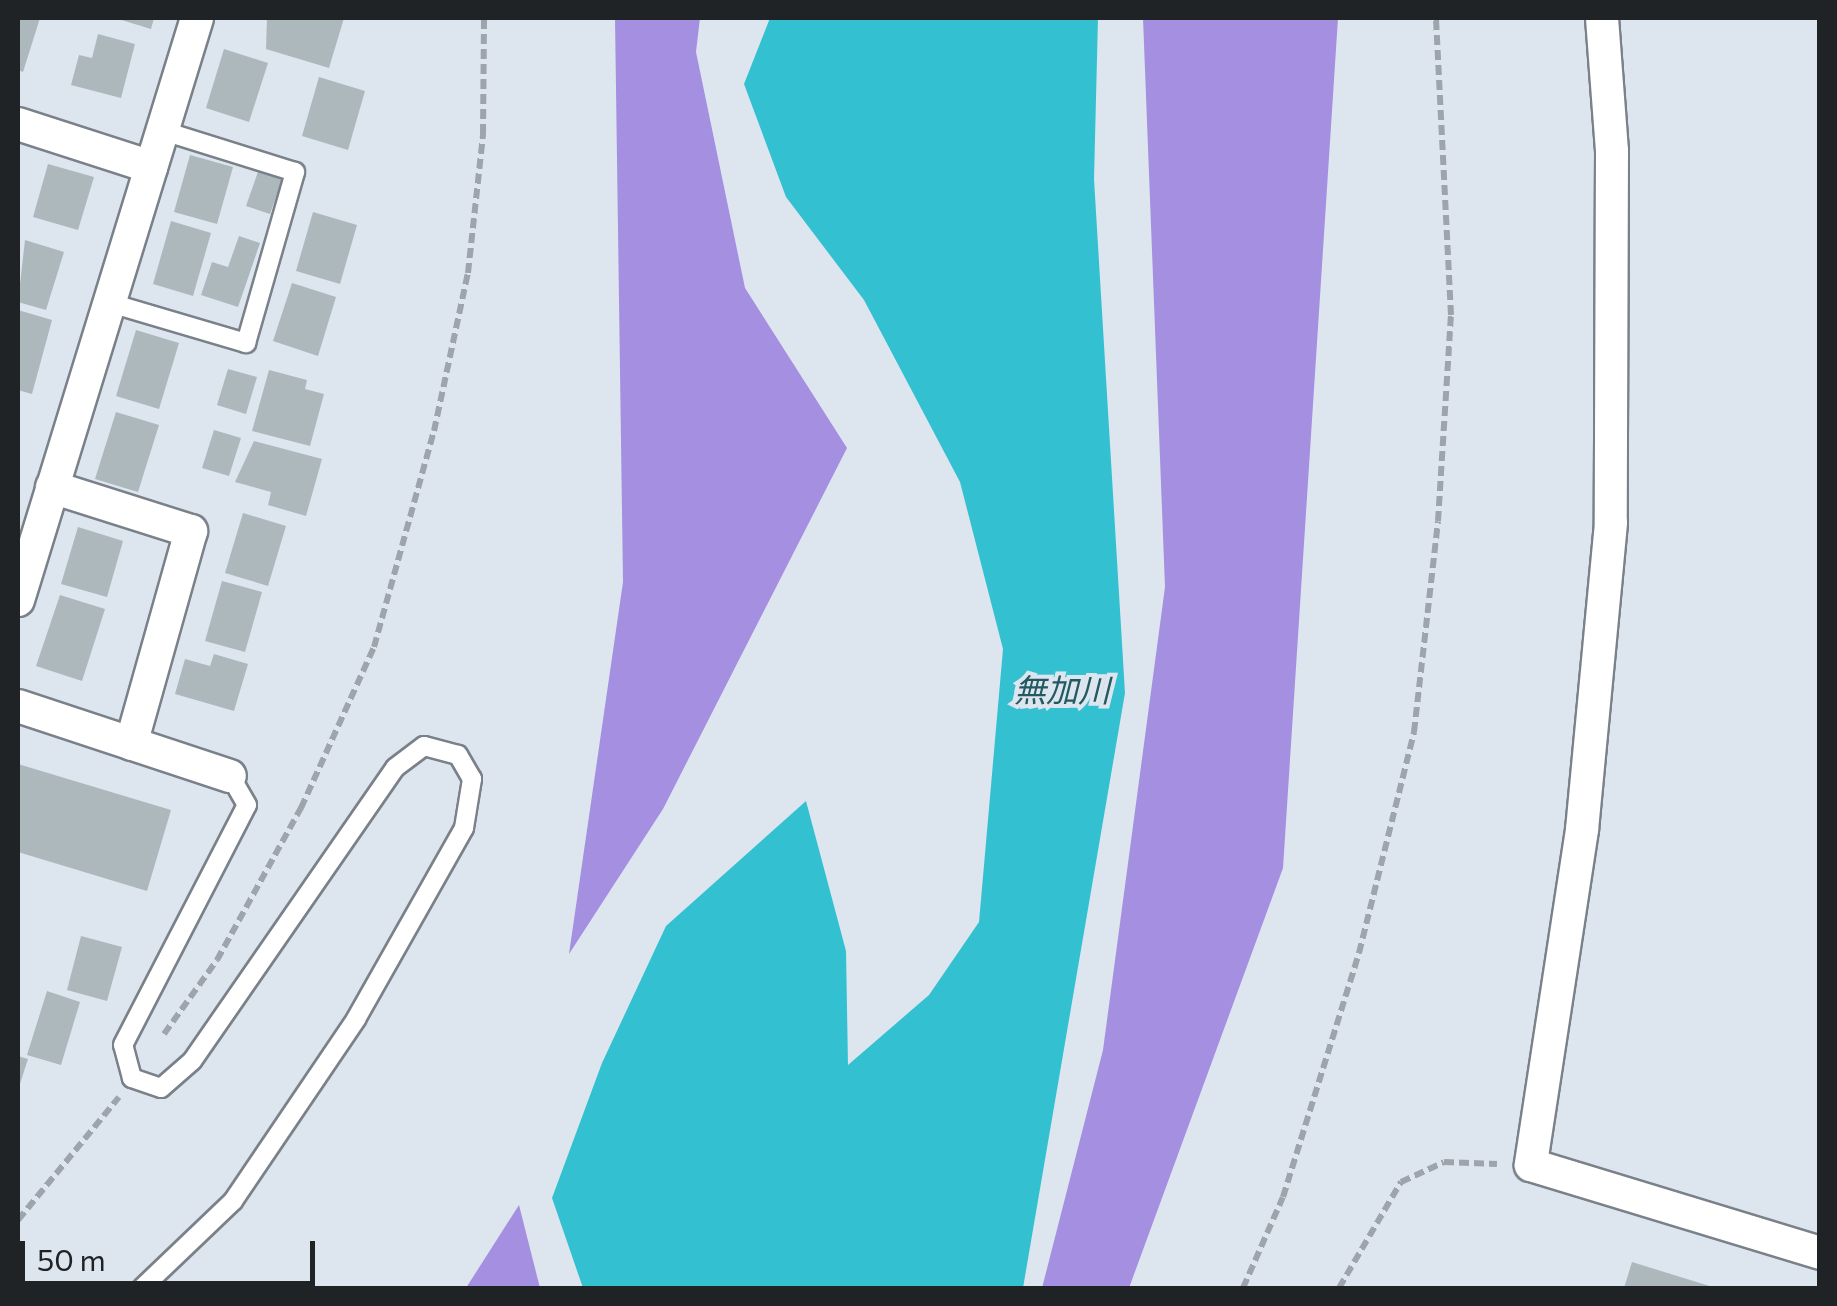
<!DOCTYPE html>
<html>
<head>
<meta charset="utf-8">
<style>
	body { margin:0 }
	#map { position:relative; width:1837px; height:1306px; overflow:hidden; background:#dde5ee; font-family:Commissioner,"Noto Sans JP",sans-serif }
	div>[style] { position:absolute }
	.forest>* { inset:0; background:#a48fe0 }
	.water>* { inset:0; background:#33c1d2 }
	.building>* { inset:0; background:#adb8bd }
	.path>* { height:6px; margin-top:-3px; transform-origin:0; background:repeating-linear-gradient(90deg,#9da4ab 0 10px,transparent 0 15px) }
	.roads { filter:drop-shadow(2px 0 #7a8189) drop-shadow(-2px 0 #7a8189) drop-shadow(0 2px #7a8189) drop-shadow(0 -2px #7a8189) }
	.lane>* { height:18px; margin:-9px; padding:0 9px; transform-origin:9px; border-radius:9px; background:#fff }
	.street>* { height:32px; margin:-16px; padding:0 16px; transform-origin:16px; border-radius:16px; background:#fff }
	span { translate:-50% -50%; white-space:nowrap; text-align:center; line-height:1.15; -webkit-text-stroke:8px #dde5ee; paint-order:stroke }
	.water-label { font-size:32px; color:#235a62; font-style:italic }
	.frame { position:absolute; inset:0; border:20px solid #202326; pointer-events:none }
	.scale { position:absolute; left:20px; top:1241px; width:295px; height:45px; box-sizing:border-box; border:5px solid #202326; border-top:0; padding-left:12px; font-size:30px; line-height:35px; white-space:nowrap; color:#202326; -webkit-text-stroke:8px #dde5ee; paint-order:stroke }
</style>
</head>
<body>
<div id="map">
	<div class="forest">
		<i style="clip-path:polygon(615px 18px,700px 18px,696px 52px,745px 288px,847px 448px,663px 809px,569px 954px,623px 582px)"></i>
		<i style="clip-path:polygon(1143px 18px,1338px 18px,1283px 868px,1129px 1288px,1042px 1288px,1103px 1050px,1165px 587px)"></i>
		<i style="clip-path:polygon(519px 1205px,540px 1288px,466px 1288px)"></i>
	</div>
	<div class="water">
		<i style="clip-path:polygon(770px 18px,1098px 18px,1094px 179px,1125px 693px,1023px 1288px,583px 1288px,552px 1198px,602px 1063px,666px 926px,806px 801px,846px 951px,848px 1065px,929px 995px,979px 922px,1003px 649px,960px 482px,864px 300px,786px 197px,744px 84px)"></i>
	</div>
	<div class="building">
		<i style="clip-path:polygon(18px 18px,40px 18px,23px 72px,18px 70px)"></i>
		<i style="clip-path:polygon(115px 18px,154px 18px,151px 29px)"></i>
		<i style="clip-path:polygon(267px 18px,344px 18px,329px 68px,266px 49px)"></i>
		<i style="clip-path:polygon(98px 34px,135px 44px,121px 98px,71px 85px,79px 55px,92px 58px)"></i>
		<i style="clip-path:polygon(224px 49px,268px 63px,249px 122px,206px 108px)"></i>
		<i style="clip-path:polygon(319px 77px,365px 91px,348px 150px,302px 136px)"></i>
		<i style="clip-path:polygon(190px 155px,233px 167px,217px 224px,174px 212px)"></i>
		<i style="clip-path:polygon(48px 164px,94px 177px,78px 230px,33px 217px)"></i>
		<i style="clip-path:polygon(259px 169px,283px 177px,270px 214px,246px 206px)"></i>
		<i style="clip-path:polygon(313px 212px,357px 225px,340px 284px,296px 271px)"></i>
		<i style="clip-path:polygon(171px 221px,211px 233px,193px 296px,153px 284px)"></i>
		<i style="clip-path:polygon(239px 236px,260px 243px,238px 307px,201px 295px,212px 262px,228px 267px)"></i>
		<i style="clip-path:polygon(25px 240px,64px 252px,46px 310px,18px 302px)"></i>
		<i style="clip-path:polygon(292px 283px,336px 297px,318px 356px,273px 341px)"></i>
		<i style="clip-path:polygon(18px 310px,52px 320px,32px 394px,18px 390px)"></i>
		<i style="clip-path:polygon(136px 330px,179px 343px,159px 409px,116px 396px)"></i>
		<i style="clip-path:polygon(228px 369px,257px 377px,246px 414px,217px 405px)"></i>
		<i style="clip-path:polygon(269px 370px,307px 380px,305px 389px,324px 394px,310px 446px,252px 431px)"></i>
		<i style="clip-path:polygon(116px 412px,159px 425px,138px 492px,95px 479px)"></i>
		<i style="clip-path:polygon(214px 430px,241px 438px,229px 476px,202px 468px)"></i>
		<i style="clip-path:polygon(254px 441px,322px 459px,306px 516px,268px 505px,271px 492px,235px 482px)"></i>
		<i style="clip-path:polygon(243px 513px,286px 526px,268px 586px,225px 573px)"></i>
		<i style="clip-path:polygon(78px 527px,123px 541px,107px 597px,61px 584px)"></i>
		<i style="clip-path:polygon(222px 581px,262px 592px,245px 652px,205px 641px)"></i>
		<i style="clip-path:polygon(60px 595px,105px 609px,82px 681px,36px 666px)"></i>
		<i style="clip-path:polygon(214px 654px,248px 664px,234px 711px,175px 694px,185px 659px,210px 666px)"></i>
		<i style="clip-path:polygon(18px 764px,171px 810px,147px 891px,18px 852px)"></i>
		<i style="clip-path:polygon(81px 936px,122px 947px,107px 1001px,67px 990px)"></i>
		<i style="clip-path:polygon(47px 991px,80px 1002px,61px 1065px,27px 1055px)"></i>
		<i style="clip-path:polygon(18px 1056px,28px 1059px,18px 1090px)"></i>
		<i style="clip-path:polygon(1632px 1262px,1716px 1288px,1624px 1288px)"></i>
	</div>
	<div class="path">
		<i style="left:164px;top:1034px;width:91px;rotate:-54.4deg"></i>
		<i style="left:217px;top:960px;width:174px;rotate:-61.1deg"></i>
		<i style="left:301px;top:808px;width:177px;rotate:-65.6deg"></i>
		<i style="left:374px;top:647px;width:224px;rotate:-74.5deg"></i>
		<i style="left:434px;top:431px;width:162px;rotate:-77.9deg"></i>
		<i style="left:468px;top:273px;width:140px;rotate:-83.8deg"></i>
		<i style="left:483px;top:134px;width:116px;rotate:-89.5deg"></i>
		<i style="left:18px;top:1220px;width:159px;rotate:-50.6deg"></i>
		<i style="left:1243px;top:1288px;width:99px;rotate:-66.3deg"></i>
		<i style="left:1283px;top:1197px;width:256px;rotate:-72.7deg"></i>
		<i style="left:1359px;top:953px;width:228px;rotate:-76deg"></i>
		<i style="left:1414px;top:732px;width:212px;rotate:-83.5deg"></i>
		<i style="left:1438px;top:521px;width:206px;rotate:-86.4deg"></i>
		<i style="left:1451px;top:315px;width:297px;rotate:-92.9deg"></i>
		<i style="left:1339px;top:1288px;width:123px;rotate:-59.7deg"></i>
		<i style="left:1401px;top:1182px;width:47px;rotate:-24.9deg"></i>
		<i style="left:1444px;top:1162px;width:53px;rotate:2.2deg"></i>
	</div>
	<div class="roads">
		<div class="lane">
			<i style="left:110px;top:303px;width:142px;rotate:16.4deg"></i>
			<i style="left:246px;top:343px;width:178px;rotate:-74deg"></i>
			<i style="left:295px;top:172px;width:138px;rotate:-162.7deg"></i>
			<i style="left:142px;top:1288px;width:126px;rotate:-43.7deg"></i>
			<i style="left:233px;top:1201px;width:220px;rotate:-55.9deg"></i>
			<i style="left:356px;top:1019px;width:219px;rotate:-60.5deg"></i>
			<i style="left:464px;top:828px;width:50px;rotate:-80.7deg"></i>
			<i style="left:472px;top:779px;width:28px;rotate:-120deg"></i>
			<i style="left:458px;top:755px;width:35px;rotate:-165deg"></i>
			<i style="left:424px;top:746px;width:36px;rotate:143deg"></i>
			<i style="left:395px;top:768px;width:356px;rotate:124.7deg"></i>
			<i style="left:192px;top:1061px;width:41px;rotate:138.9deg"></i>
			<i style="left:161px;top:1088px;width:31px;rotate:-161deg"></i>
			<i style="left:132px;top:1078px;width:34px;rotate:-105deg"></i>
			<i style="left:123px;top:1045px;width:270px;rotate:-62.7deg"></i>
			<i style="left:247px;top:805px;width:34px;rotate:-120deg"></i>
		</div>
		<div class="street">
			<i style="left:1602px;top:18px;width:133px;rotate:85.7deg"></i>
			<i style="left:1612px;top:151px;width:372px;rotate:90.2deg"></i>
			<i style="left:1611px;top:523px;width:308px;rotate:95.4deg"></i>
			<i style="left:1582px;top:830px;width:339px;rotate:98.7deg"></i>
			<i style="left:1531px;top:1165px;width:302px;rotate:16.9deg"></i>
			<i style="left:18px;top:124px;width:140px;rotate:17.9deg"></i>
			<i style="left:52px;top:487px;width:146px;rotate:17.6deg"></i>
			<i style="left:191px;top:531px;width:221px;rotate:105.7deg"></i>
			<i style="left:18px;top:600px;width:609px;rotate:-72.9deg"></i>
			<i style="left:18px;top:706px;width:223px;rotate:18.3deg"></i>
		</div>
	</div>
	<div class="water-label">
		<span style="left:1062px;top:689px">無加川</span>
	</div>
	<div class="frame"></div>
	<div class="scale">50 m</div>
</div>
</body>
</html>
